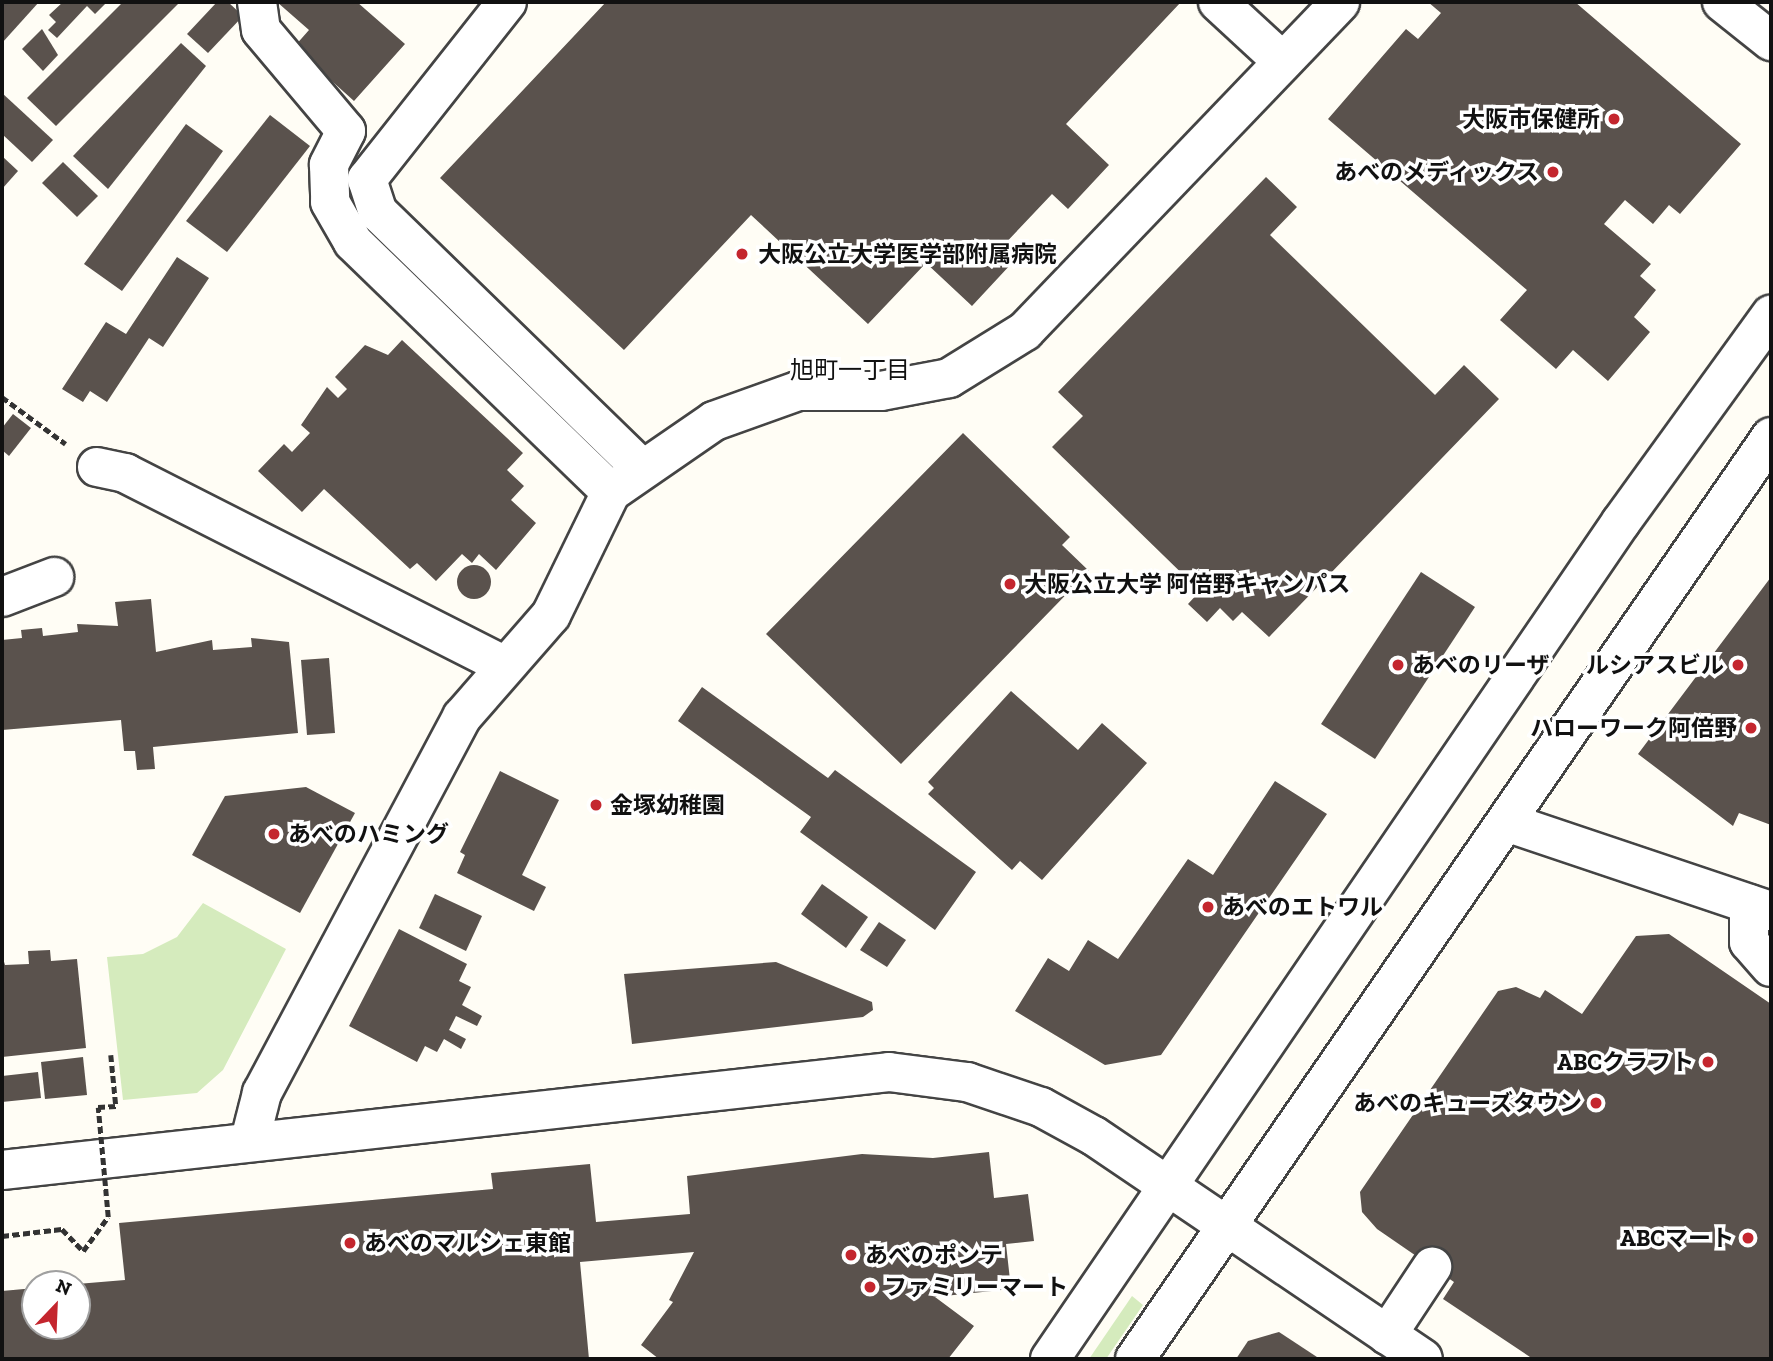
<!DOCTYPE html>
<html>
<head>
<meta charset="utf-8">
<style>
	body { margin:0 }
	#map { position:relative; width:1773px; height:1361px; overflow:hidden; background:#fffdf5; font-family:"Zilla Slab","Noto Sans JP",serif }
	div>[style] { position:absolute }
	.green>* { inset:0; background:#d5ebbd }
	.building>* { inset:0; background:#5a524d }
	.round { border-radius:50% }
	.path>* { height:4.5px; margin-top:-2.25px; transform-origin:0; background:repeating-linear-gradient(90deg,#333 0 7px,transparent 0 10.5px) }
	.roads { filter:drop-shadow(2px 0 #444) drop-shadow(-2px 0 #444) drop-shadow(0 2px #444) drop-shadow(0 -2px #444) }
	.minor>* { height:38px; margin:-19px; padding:0 19px; transform-origin:19px; border-radius:19px; background:#fff }
	.path-bridge>* { height:4.5px; margin-top:-2.25px; transform-origin:0; background:repeating-linear-gradient(90deg,#333 0 7px,transparent 0 10.5px) }
	.dots>* { width:19px; height:19px; translate:-50% -50%; box-sizing:border-box; border:4px solid #fff; border-radius:50% }
	span { translate:-50% -50%; white-space:nowrap; text-align:center; line-height:1.15; -webkit-text-stroke:7px #fff; paint-order:stroke }
	.poi-label { font-size:23px; color:#111; font-weight:700 }
	.right { translate:-100% -50%; text-align:right }
	.left { translate:0 -50%; text-align:left }
	.neighbourhood-label { font-size:24px; color:#111 }
	.frame { position:absolute; inset:0; border:4px solid #111; pointer-events:none }
	.north { position:absolute; left:21px; top:1270px; width:70px; height:70px; box-sizing:border-box; background:#fff; border:2px solid #a0a0a0; border-radius:50%; rotate:23deg; font-size:19px; font-weight:700; line-height:28px; text-align:center; color:#111 }
	.north::after { content:''; display:block; margin:auto; width:24px; height:32px; background:#c4262e; clip-path:polygon(50% 0,100% 100%,50% 72%,0 100%) }
</style>
</head>
<body>
<div id="map">
	<div class="green">
		<i style="clip-path:polygon(203px 903px,286px 949px,223px 1070px,197px 1093px,123px 1100px,107px 957px,143px 954px,177px 937px)"></i>
		<i style="clip-path:polygon(1132px 1296px,1143px 1305px,1106px 1359px,1089px 1359px)"></i>
	</div>
	<div class="building">
		<i style="clip-path:polygon(2px 2px,39px 2px,2px 43px)"></i>
		<i style="clip-path:polygon(63px 2px,107px 2px,95px 14px,87px 6px,57px 38px,48px 30px,56px 22px,49px 15px)"></i>
		<i style="clip-path:polygon(123px 2px,180px 2px,56px 126px,27px 98px)"></i>
		<i style="clip-path:polygon(217px 2px,228px 2px,243px 16px,208px 53px,187px 34px)"></i>
		<i style="clip-path:polygon(277px 2px,357px 2px,405px 44px,354px 101px,294px 47px,309px 30px)"></i>
		<i style="clip-path:polygon(606px 2px,1181px 2px,1066px 124px,1109px 165px,1068px 209px,1052px 194px,999px 250px,1012px 263px,972px 306px,926px 263px,868px 324px,751px 215px,624px 350px,440px 178px)"></i>
		<i style="clip-path:polygon(1428px 2px,1575px 2px,1741px 144px,1680px 214px,1669px 205px,1653px 224px,1625px 200px,1604px 224px,1651px 264px,1640px 276px,1656px 290px,1634px 317px,1650px 332px,1608px 381px,1573px 350px,1556px 369px,1500px 320px,1527px 290px,1328px 119px,1406px 29px,1418px 39px,1441px 13px)"></i>
		<i style="clip-path:polygon(42px 29px,58px 55px,43px 71px,22px 49px)"></i>
		<i style="clip-path:polygon(181px 43px,206px 66px,108px 189px,73px 156px)"></i>
		<i style="clip-path:polygon(2px 93px,53px 140px,32px 162px,2px 134px)"></i>
		<i style="clip-path:polygon(270px 115px,310px 146px,227px 252px,186px 221px)"></i>
		<i style="clip-path:polygon(186px 124px,223px 151px,122px 291px,84px 264px)"></i>
		<i style="clip-path:polygon(2px 156px,18px 171px,2px 189px)"></i>
		<i style="clip-path:polygon(63px 162px,98px 196px,77px 217px,42px 183px)"></i>
		<i style="clip-path:polygon(1266px 177px,1297px 207px,1270px 235px,1435px 395px,1464px 365px,1499px 399px,1269px 637px,1242px 612px,1233px 621px,1220px 608px,1207px 622px,1188px 604px,1200px 591px,1052px 447px,1083px 416px,1058px 392px)"></i>
		<i style="clip-path:polygon(177px 257px,209px 278px,163px 347px,149px 338px,107px 402px,90px 391px,83px 402px,62px 389px,106px 322px,126px 334px)"></i>
		<i style="clip-path:polygon(402px 340px,523px 453px,507px 470px,524px 486px,511px 500px,536px 523px,496px 570px,479px 554px,472px 563px,462px 554px,436px 581px,417px 563px,410px 569px,324px 489px,302px 512px,258px 471px,284px 444px,292px 452px,310px 433px,301px 425px,327px 387px,338px 398px,347px 389px,335px 377px,365px 345px,388px 355px)"></i>
		<i style="clip-path:polygon(13px 414px,31px 428px,9px 456px,2px 450px,2px 428px)"></i>
		<i style="clip-path:polygon(963px 433px,1070px 537px,1062px 545px,1089px 571px,901px 764px,766px 634px)"></i>
		<i class="round" style="left:457px;top:565px;width:34px;height:34px"></i>
		<i style="clip-path:polygon(1421px 572px,1475px 607px,1375px 759px,1321px 724px)"></i>
		<i style="clip-path:polygon(1771px 577px,1771px 825px,1739px 813px,1733px 826px,1638px 754px)"></i>
		<i style="clip-path:polygon(151px 599px,156px 652px,212px 640px,213px 650px,252px 647px,251px 638px,289px 642px,298px 733px,153px 747px,155px 769px,137px 770px,135px 751px,124px 751px,121px 720px,2px 730px,2px 640px,22px 638px,21px 630px,42px 628px,43px 636px,78px 632px,77px 624px,118px 626px,115px 602px)"></i>
		<i style="clip-path:polygon(329px 658px,335px 733px,307px 735px,301px 660px)"></i>
		<i style="clip-path:polygon(702px 687px,828px 778px,835px 770px,976px 872px,935px 930px,800px 832px,811px 817px,678px 721px)"></i>
		<i style="clip-path:polygon(1011px 691px,1078px 750px,1102px 723px,1147px 763px,1042px 880px,1020px 861px,1012px 870px,928px 794px,934px 788px,928px 782px)"></i>
		<i style="clip-path:polygon(500px 771px,559px 800px,522px 875px,546px 887px,534px 911px,457px 873px,465px 855px,460px 852px)"></i>
		<i style="clip-path:polygon(1275px 781px,1327px 814px,1161px 1055px,1105px 1065px,1015px 1011px,1048px 958px,1069px 971px,1088px 940px,1118px 959px,1188px 859px,1213px 875px)"></i>
		<i style="clip-path:polygon(306px 787px,355px 813px,300px 913px,192px 855px,225px 796px)"></i>
		<i style="clip-path:polygon(822px 884px,868px 917px,846px 948px,801px 914px)"></i>
		<i style="clip-path:polygon(435px 894px,482px 916px,466px 951px,419px 928px)"></i>
		<i style="clip-path:polygon(879px 922px,906px 940px,887px 967px,860px 950px)"></i>
		<i style="clip-path:polygon(399px 929px,467px 964px,459px 981px,471px 987px,462px 1005px,482px 1016px,477px 1026px,456px 1016px,449px 1030px,466px 1039px,461px 1049px,444px 1039px,437px 1052px,425px 1046px,417px 1062px,349px 1026px)"></i>
		<i style="clip-path:polygon(1669px 934px,1771px 1004px,1771px 1359px,1533px 1359px,1443px 1299px,1454px 1282px,1377px 1229px,1362px 1212px,1360px 1192px,1498px 991px,1516px 987px,1540px 998px,1545px 990px,1582px 1014px,1636px 936px)"></i>
		<i style="clip-path:polygon(50px 950px,51px 961px,77px 959px,86px 1048px,2px 1057px,2px 955px,5px 965px,29px 964px,28px 951px)"></i>
		<i style="clip-path:polygon(776px 962px,872px 1002px,873px 1010px,863px 1017px,632px 1044px,624px 974px)"></i>
		<i style="clip-path:polygon(83px 1057px,87px 1095px,45px 1099px,41px 1062px)"></i>
		<i style="clip-path:polygon(38px 1072px,41px 1098px,2px 1102px,2px 1076px)"></i>
		<i style="clip-path:polygon(989px 1152px,994px 1198px,1028px 1194px,1034px 1241px,1006px 1244px,1011px 1289px,935px 1297px,974px 1326px,948px 1359px,659px 1359px,641px 1345px,673px 1302px,669px 1300px,694px 1252px,580px 1262px,589px 1359px,2px 1359px,2px 1291px,35px 1288px,35px 1326px,77px 1326px,77px 1284px,125px 1280px,119px 1223px,493px 1189px,491px 1173px,590px 1164px,596px 1222px,690px 1214px,687px 1176px,862px 1154px,933px 1158px)"></i>
		<i style="clip-path:polygon(1279px 1332px,1320px 1359px,1236px 1359px,1248px 1341px)"></i>
	</div>
	<div class="path">
		<i style="left:2px;top:397px;width:79px;rotate:36.3deg"></i>
		<i style="left:111px;top:1055px;width:51px;rotate:84.4deg"></i>
	</div>
	<div class="roads">
		<div class="minor">
			<i style="left:257px;top:2px;width:28px;rotate:82deg"></i>
			<i style="left:261px;top:30px;width:132px;rotate:49.9deg"></i>
			<i style="left:346px;top:131px;width:38px;rotate:117deg"></i>
			<i style="left:329px;top:165px;width:37px;rotate:88deg"></i>
			<i style="left:330px;top:202px;width:46px;rotate:60.1deg"></i>
			<i style="left:353px;top:242px;width:359px;rotate:44.1deg"></i>
			<i style="left:507px;top:2px;width:226px;rotate:128.3deg"></i>
			<i style="left:367px;top:179px;width:35px;rotate:72deg"></i>
			<i style="left:378px;top:212px;width:364px;rotate:44.2deg"></i>
			<i style="left:1218px;top:2px;width:88px;rotate:42.7deg"></i>
			<i style="left:1722px;top:2px;width:63px;rotate:38.5deg"></i>
			<i style="left:97px;top:467px;width:29px;rotate:12deg"></i>
			<i style="left:125px;top:473px;width:423px;rotate:26.9deg"></i>
			<i style="left:2px;top:597px;width:56px;rotate:-21deg"></i>
			<i style="left:1506px;top:822px;width:280px;rotate:18.6deg"></i>
			<i style="left:1749px;top:904px;width:38px;rotate:90deg"></i>
			<i style="left:1749px;top:942px;width:33px;rotate:49deg"></i>
			<i style="left:250px;top:1140px;width:49px;rotate:-75.7deg"></i>
			<i style="left:262px;top:1093px;width:426px;rotate:-62deg"></i>
			<i style="left:462px;top:717px;width:135px;rotate:-48.9deg"></i>
			<i style="left:551px;top:615px;width:137px;rotate:-64deg"></i>
			<i style="left:611px;top:492px;width:125px;rotate:-34.6deg"></i>
			<i style="left:714px;top:421px;width:89px;rotate:-19.7deg"></i>
			<i style="left:798px;top:391px;width:83px"></i>
			<i style="left:881px;top:391px;width:69px;rotate:-10.8deg"></i>
			<i style="left:949px;top:378px;width:89px;rotate:-31.7deg"></i>
			<i style="left:1025px;top:331px;width:455px;rotate:-46.2deg"></i>
			<i style="left:2px;top:1170px;width:892px;rotate:-6.3deg"></i>
			<i style="left:889px;top:1072px;width:79px;rotate:7.3deg"></i>
			<i style="left:967px;top:1082px;width:78px;rotate:18.7deg"></i>
			<i style="left:1041px;top:1107px;width:60px;rotate:28.7deg"></i>
			<i style="left:1094px;top:1136px;width:397px;rotate:34.1deg"></i>
			<i style="left:1387px;top:1335px;width:82px;rotate:-56.5deg"></i>
			<i style="left:1050px;top:1359px;width:1013px;rotate:-55.7deg"></i>
			<i style="left:1621px;top:522px;width:256px;rotate:-54.1deg"></i>
			<i style="left:1135px;top:1359px;width:1120px;rotate:-55.4deg"></i>
		</div>
	</div>
	<div class="path-bridge">
		<i style="left:2px;top:1236px;width:60px;rotate:-6.7deg"></i>
		<i style="left:62px;top:1229px;width:30px;rotate:46deg"></i>
		<i style="left:83px;top:1251px;width:42px;rotate:-53.7deg"></i>
		<i style="left:108px;top:1217px;width:110px;rotate:-95.2deg"></i>
		<i style="left:98px;top:1107px;width:18px;rotate:-3deg"></i>
	</div>
	<div class="dots">
		<i style="left:1614px;top:119px;background:#c4262e"></i>
		<i style="left:1553px;top:172px;background:#c4262e"></i>
		<i style="left:742px;top:254px;background:#c4262e"></i>
		<i style="left:1010px;top:584px;background:#c4262e"></i>
		<i style="left:1398px;top:665px;background:#c4262e"></i>
		<i style="left:1738px;top:665px;background:#c4262e"></i>
		<i style="left:1751px;top:728px;background:#c4262e"></i>
		<i style="left:596px;top:805px;background:#c4262e"></i>
		<i style="left:274px;top:834px;background:#c4262e"></i>
		<i style="left:1208px;top:907px;background:#c4262e"></i>
		<i style="left:1708px;top:1062px;background:#c4262e"></i>
		<i style="left:1596px;top:1103px;background:#c4262e"></i>
		<i style="left:1748px;top:1238px;background:#c4262e"></i>
		<i style="left:350px;top:1243px;background:#c4262e"></i>
		<i style="left:851px;top:1255px;background:#c4262e"></i>
		<i style="left:870px;top:1287px;background:#c4262e"></i>
	</div>
	<div class="poi-label">
		<span class="right" style="left:1600px;top:119px">大阪市保健所</span>
		<span class="right" style="left:1539px;top:172px">あべのメディックス</span>
		<span class="left" style="left:758px;top:254px">大阪公立大学医学部附属病院</span>
		<span class="left" style="left:1024px;top:584px">大阪公立大学 阿倍野キャンパス</span>
		<span class="left" style="left:1412px;top:665px">あべのリーザ</span>
		<span class="right" style="left:1724px;top:665px">ルシアスビル</span>
		<span class="right" style="left:1737px;top:728px">ハローワーク阿倍野</span>
		<span class="left" style="left:610px;top:805px">金塚幼稚園</span>
		<span class="left" style="left:288px;top:834px">あべのハミング</span>
		<span class="left" style="left:1222px;top:907px">あべのエトワル</span>
		<span class="right" style="left:1694px;top:1062px">ABCクラフト</span>
		<span class="right" style="left:1582px;top:1103px">あべのキューズタウン</span>
		<span class="right" style="left:1734px;top:1238px">ABCマート</span>
		<span class="left" style="left:364px;top:1243px">あべのマルシェ東館</span>
		<span class="left" style="left:865px;top:1255px">あべのポンテ</span>
		<span class="left" style="left:884px;top:1287px">ファミリーマート</span>
	</div>
	<div class="neighbourhood-label">
		<span style="left:850px;top:370px">旭町一丁目</span>
	</div>
	<div class="frame"></div>
	<div class="north">N</div>
</div>
</body>
</html>
